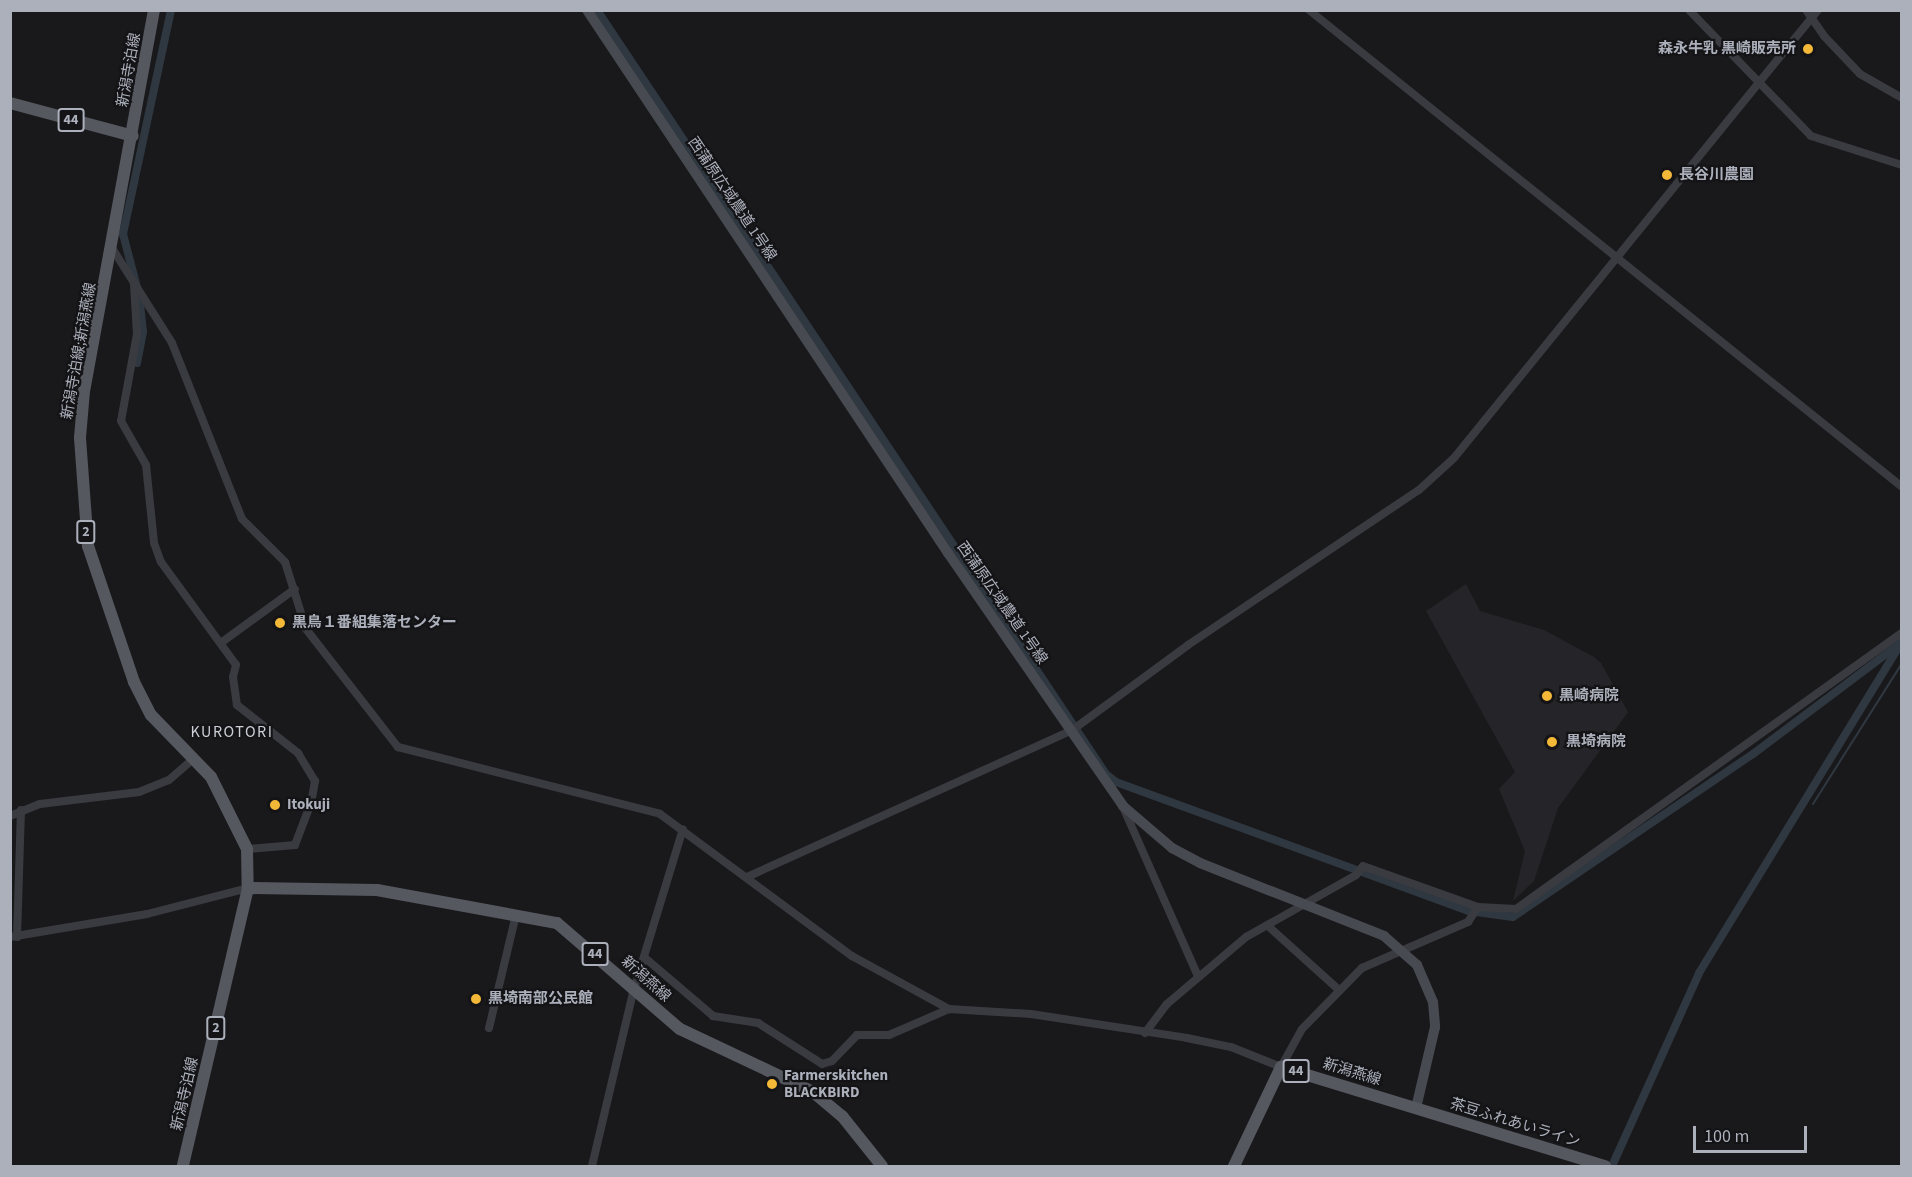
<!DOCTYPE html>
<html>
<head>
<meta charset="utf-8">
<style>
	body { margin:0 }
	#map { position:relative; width:1912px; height:1177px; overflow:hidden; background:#19191c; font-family:"Source Sans 3","Noto Sans JP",sans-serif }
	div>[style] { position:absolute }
	.built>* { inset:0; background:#252529 }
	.stream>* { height:2px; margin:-1px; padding:0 1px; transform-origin:1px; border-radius:1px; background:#2f3840 }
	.canal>* { height:8px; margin:-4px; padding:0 4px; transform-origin:4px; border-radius:4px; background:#2f3840 }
	.street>* { height:8px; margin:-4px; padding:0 4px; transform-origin:4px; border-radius:4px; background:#3a3b41 }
	.secondary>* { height:10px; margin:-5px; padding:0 5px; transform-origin:5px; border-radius:5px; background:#484a51 }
	.primary>* { height:12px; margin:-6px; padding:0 6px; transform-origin:6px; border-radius:6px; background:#565860 }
	.dots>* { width:16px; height:16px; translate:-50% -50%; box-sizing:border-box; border:3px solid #141417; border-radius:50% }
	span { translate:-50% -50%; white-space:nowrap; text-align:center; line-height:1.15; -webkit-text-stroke:4.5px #141417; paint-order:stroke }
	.shield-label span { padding:2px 4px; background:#141417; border:2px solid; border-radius:4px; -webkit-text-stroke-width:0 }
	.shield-label { font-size:14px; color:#acb0bb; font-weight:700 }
	.poi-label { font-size:15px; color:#acb0bb; font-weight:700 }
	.right { translate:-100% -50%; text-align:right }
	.left { translate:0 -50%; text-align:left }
	.street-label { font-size:15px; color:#acb0bb }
	.neighbourhood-label { font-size:16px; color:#cdcfd7; letter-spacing:1.5px }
	.frame { position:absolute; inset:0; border:12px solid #acb0bb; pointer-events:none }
	.scale { position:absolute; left:1693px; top:1126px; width:114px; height:27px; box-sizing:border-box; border:3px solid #acb0bb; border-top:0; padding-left:8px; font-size:18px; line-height:21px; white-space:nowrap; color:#acb0bb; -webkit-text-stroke:4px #141417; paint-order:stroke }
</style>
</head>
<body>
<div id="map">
	<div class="built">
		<i style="clip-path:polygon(1466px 584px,1480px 611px,1544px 630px,1594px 657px,1601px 663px,1628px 712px,1558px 808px,1534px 881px,1513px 901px,1525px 851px,1499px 789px,1515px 772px,1426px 611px)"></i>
	</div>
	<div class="stream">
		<i style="left:1813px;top:804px;width:167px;rotate:-57.7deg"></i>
		<i style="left:10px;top:827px;width:55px;rotate:90deg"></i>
	</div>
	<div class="canal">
		<i style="left:597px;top:10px;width:918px;rotate:56.33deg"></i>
		<i style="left:1106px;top:774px;width:13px;rotate:39deg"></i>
		<i style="left:1116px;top:782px;width:376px;rotate:20.1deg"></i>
		<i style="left:1469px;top:911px;width:44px;rotate:7.8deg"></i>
		<i style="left:1513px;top:917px;width:290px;rotate:-34.2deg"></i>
		<i style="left:1753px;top:754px;width:186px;rotate:-36.9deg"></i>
		<i style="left:137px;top:363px;width:32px;rotate:-79deg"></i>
		<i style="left:143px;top:332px;width:37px;rotate:-96deg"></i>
		<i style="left:139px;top:295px;width:63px;rotate:-104.7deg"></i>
		<i style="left:123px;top:234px;width:229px;rotate:-77.9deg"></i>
		<i style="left:1612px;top:1166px;width:212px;rotate:-65.7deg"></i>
		<i style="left:1699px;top:973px;width:383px;rotate:-58.5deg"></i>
	</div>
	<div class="street">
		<i style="left:1309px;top:10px;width:761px;rotate:38.81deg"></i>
		<i style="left:1689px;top:10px;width:175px;rotate:45.9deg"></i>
		<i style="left:1811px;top:136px;width:96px;rotate:17.7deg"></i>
		<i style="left:1806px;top:10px;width:32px;rotate:55deg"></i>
		<i style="left:1824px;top:36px;width:52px;rotate:46.5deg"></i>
		<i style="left:1860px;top:74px;width:48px;rotate:29.7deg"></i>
		<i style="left:112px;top:248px;width:112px;rotate:57.7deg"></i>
		<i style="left:172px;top:343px;width:189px;rotate:68.3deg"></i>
		<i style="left:242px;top:519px;width:61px;rotate:45deg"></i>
		<i style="left:285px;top:562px;width:70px;rotate:72.6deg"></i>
		<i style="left:306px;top:629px;width:150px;rotate:52.1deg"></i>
		<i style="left:398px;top:747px;width:270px;rotate:14.3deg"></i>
		<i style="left:660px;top:814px;width:239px;rotate:36.5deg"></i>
		<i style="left:852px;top:956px;width:111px;rotate:28.7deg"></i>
		<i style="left:949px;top:1009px;width:82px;rotate:3.5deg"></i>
		<i style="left:1031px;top:1014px;width:158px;rotate:8.7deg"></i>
		<i style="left:1187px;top:1038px;width:45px;rotate:11.6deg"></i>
		<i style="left:1231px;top:1047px;width:54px;rotate:21.8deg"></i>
		<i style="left:1281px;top:1067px;width:43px;rotate:-61.1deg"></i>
		<i style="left:1302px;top:1029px;width:86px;rotate:-45.5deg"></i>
		<i style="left:1362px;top:968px;width:116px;rotate:-23.5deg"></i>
		<i style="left:1468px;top:922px;width:18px;rotate:-56deg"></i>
		<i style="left:134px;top:284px;width:50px;rotate:86.6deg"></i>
		<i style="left:137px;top:334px;width:88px;rotate:100.4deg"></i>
		<i style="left:121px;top:421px;width:51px;rotate:60.4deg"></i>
		<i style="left:146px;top:465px;width:78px;rotate:84.1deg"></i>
		<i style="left:154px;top:543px;width:20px;rotate:70deg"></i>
		<i style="left:161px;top:562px;width:127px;rotate:53.9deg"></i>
		<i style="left:236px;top:665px;width:12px;rotate:104deg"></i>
		<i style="left:233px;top:677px;width:28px;rotate:82deg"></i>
		<i style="left:237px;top:705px;width:78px;rotate:38.2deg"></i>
		<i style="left:298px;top:753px;width:33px;rotate:59deg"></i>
		<i style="left:315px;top:781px;width:22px;rotate:100deg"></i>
		<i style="left:311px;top:803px;width:45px;rotate:110.9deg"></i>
		<i style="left:295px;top:845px;width:48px;rotate:175.2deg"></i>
		<i style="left:222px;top:642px;width:90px;rotate:-36deg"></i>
		<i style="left:1123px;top:807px;width:185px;rotate:66.1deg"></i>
		<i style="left:10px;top:816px;width:32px;rotate:-22deg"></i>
		<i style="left:40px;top:804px;width:100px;rotate:-6.9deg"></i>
		<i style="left:139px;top:792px;width:32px;rotate:-22deg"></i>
		<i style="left:169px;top:780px;width:32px;rotate:-41deg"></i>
		<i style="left:747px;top:877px;width:355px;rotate:-24.3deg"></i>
		<i style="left:1071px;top:731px;width:145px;rotate:-36.3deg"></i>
		<i style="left:1188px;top:645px;width:278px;rotate:-33.9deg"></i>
		<i style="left:1419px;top:490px;width:47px;rotate:-42.4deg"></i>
		<i style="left:1454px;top:458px;width:577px;rotate:-50.91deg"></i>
		<i style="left:1268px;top:926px;width:96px;rotate:42deg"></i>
		<i style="left:10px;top:937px;width:139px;rotate:-9.5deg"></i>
		<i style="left:147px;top:914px;width:104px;rotate:-14.4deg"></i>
		<i style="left:17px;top:937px;width:127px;rotate:-88.2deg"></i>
		<i style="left:644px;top:957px;width:91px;rotate:40.5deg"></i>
		<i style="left:713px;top:1016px;width:46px;rotate:8.8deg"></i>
		<i style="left:758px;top:1023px;width:76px;rotate:32.6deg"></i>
		<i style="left:822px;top:1064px;width:10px;rotate:-17deg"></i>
		<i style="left:832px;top:1061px;width:36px;rotate:-46deg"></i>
		<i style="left:857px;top:1035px;width:32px"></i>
		<i style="left:889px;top:1035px;width:65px;rotate:-23.4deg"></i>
		<i style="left:489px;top:1028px;width:116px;rotate:-76.6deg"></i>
		<i style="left:1145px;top:1033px;width:36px;rotate:-53deg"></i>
		<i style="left:1167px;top:1004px;width:104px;rotate:-40.3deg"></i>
		<i style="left:1246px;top:937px;width:126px;rotate:-29.4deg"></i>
		<i style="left:1356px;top:875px;width:11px;rotate:-52deg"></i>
		<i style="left:1363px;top:866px;width:122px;rotate:19.6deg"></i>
		<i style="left:1478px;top:907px;width:38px;rotate:3deg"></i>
		<i style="left:1516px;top:909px;width:475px;rotate:-35.6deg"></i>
		<i style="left:592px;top:1166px;width:182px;rotate:-76.7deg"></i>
		<i style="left:634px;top:989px;width:167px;rotate:-73deg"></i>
	</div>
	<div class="secondary">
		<i style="left:587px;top:10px;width:652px;rotate:56.38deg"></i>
		<i style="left:948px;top:553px;width:308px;rotate:55.3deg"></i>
		<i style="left:1123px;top:806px;width:65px;rotate:40.6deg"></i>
		<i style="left:1172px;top:848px;width:32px;rotate:28deg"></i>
		<i style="left:1200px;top:863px;width:198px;rotate:21.6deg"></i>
		<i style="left:1384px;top:936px;width:44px;rotate:41.3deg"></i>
		<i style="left:1417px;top:965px;width:40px;rotate:66.6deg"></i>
		<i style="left:1433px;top:1002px;width:25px;rotate:85deg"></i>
		<i style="left:1435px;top:1027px;width:83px;rotate:103.2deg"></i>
	</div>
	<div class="primary">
		<i style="left:154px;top:10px;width:387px;rotate:100.4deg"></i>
		<i style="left:84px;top:391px;width:47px;rotate:94.9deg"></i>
		<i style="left:80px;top:438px;width:108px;rotate:85.8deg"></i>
		<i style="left:88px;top:546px;width:144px;rotate:71.3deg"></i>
		<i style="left:134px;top:682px;width:37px;rotate:63deg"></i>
		<i style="left:151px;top:715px;width:86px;rotate:45.9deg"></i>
		<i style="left:211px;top:777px;width:80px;rotate:63.4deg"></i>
		<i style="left:247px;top:849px;width:39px;rotate:89deg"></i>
		<i style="left:248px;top:888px;width:285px;rotate:103.2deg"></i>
		<i style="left:10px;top:103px;width:127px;rotate:15deg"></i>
		<i style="left:248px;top:888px;width:129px;rotate:0.9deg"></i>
		<i style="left:377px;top:890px;width:183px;rotate:10.4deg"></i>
		<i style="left:557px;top:923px;width:162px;rotate:40.8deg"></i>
		<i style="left:680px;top:1029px;width:147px;rotate:25.3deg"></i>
		<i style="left:813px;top:1092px;width:38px;rotate:40deg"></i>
		<i style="left:842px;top:1116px;width:64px;rotate:51.3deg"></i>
		<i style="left:1234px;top:1166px;width:110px;rotate:-64.6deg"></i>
		<i style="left:1281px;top:1067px;width:339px;rotate:17deg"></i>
	</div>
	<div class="dots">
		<i style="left:1808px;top:49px;background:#f4b839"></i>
		<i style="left:1667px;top:175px;background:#f4b839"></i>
		<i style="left:280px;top:623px;background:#f4b839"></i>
		<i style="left:1547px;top:696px;background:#f4b839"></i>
		<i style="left:1552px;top:742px;background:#f4b839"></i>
		<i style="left:275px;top:805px;background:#f4b839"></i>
		<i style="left:476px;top:999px;background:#f4b839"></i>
		<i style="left:772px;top:1084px;background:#f4b839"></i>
	</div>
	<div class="shield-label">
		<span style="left:71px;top:120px">44</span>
		<span style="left:86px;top:532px">2</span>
		<span style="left:595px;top:954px">44</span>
		<span style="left:216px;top:1028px">2</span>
		<span style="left:1296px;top:1071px">44</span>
	</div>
	<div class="poi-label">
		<span class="right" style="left:1796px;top:49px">森永牛乳 黒崎販売所</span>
		<span class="left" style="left:1679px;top:175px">長谷川農園</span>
		<span class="left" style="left:292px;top:623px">黒鳥１番組集落センター</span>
		<span class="left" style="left:1559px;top:696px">黒崎病院</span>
		<span class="left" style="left:1566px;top:742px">黒埼病院</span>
		<span class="left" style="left:287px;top:805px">Itokuji</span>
		<span class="left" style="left:488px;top:999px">黒埼南部公民館</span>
		<span class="left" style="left:784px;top:1084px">Farmerskitchen<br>BLACKBIRD</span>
	</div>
	<div class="street-label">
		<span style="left:129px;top:70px;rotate:-80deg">新潟寺泊線</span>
		<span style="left:732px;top:199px;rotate:56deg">西蒲原広域農道 1号線</span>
		<span style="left:79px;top:351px;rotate:-80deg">新潟寺泊線;新潟燕線</span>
		<span style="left:1002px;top:603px;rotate:55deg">西蒲原広域農道 1号線</span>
		<span style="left:646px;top:979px;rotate:42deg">新潟燕線</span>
		<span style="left:1352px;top:1072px;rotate:17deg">新潟燕線</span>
		<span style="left:185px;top:1094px;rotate:-77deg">新潟寺泊線</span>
		<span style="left:1515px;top:1123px;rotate:17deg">茶豆ふれあいライン</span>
	</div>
	<div class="neighbourhood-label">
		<span style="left:232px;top:732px">KUROTORI</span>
	</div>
	<div class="frame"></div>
	<div class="scale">100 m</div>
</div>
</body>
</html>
